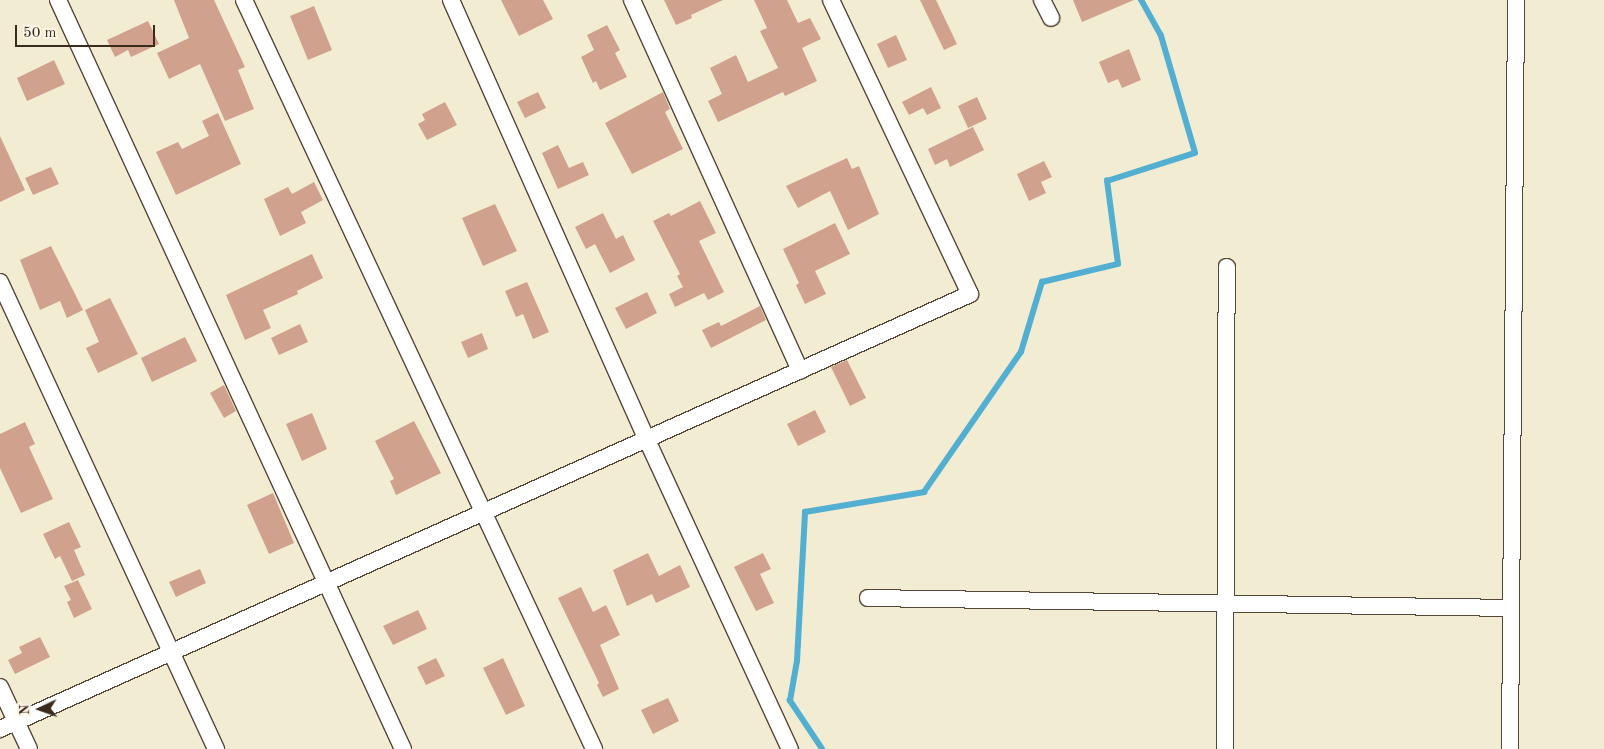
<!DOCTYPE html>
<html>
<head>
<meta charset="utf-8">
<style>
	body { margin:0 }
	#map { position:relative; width:1604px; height:749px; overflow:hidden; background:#f2ecd3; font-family:"Old Standard TT",serif }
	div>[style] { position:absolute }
	.stream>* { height:5.5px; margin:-2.75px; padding:0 2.75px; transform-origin:2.75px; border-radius:2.75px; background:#53afd1 }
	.building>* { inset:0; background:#d0a28d }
	.roads { filter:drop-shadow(1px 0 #564739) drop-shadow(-1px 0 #564739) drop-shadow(0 1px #564739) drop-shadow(0 -1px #564739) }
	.street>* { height:16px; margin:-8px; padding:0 8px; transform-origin:8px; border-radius:8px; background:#fff }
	span { translate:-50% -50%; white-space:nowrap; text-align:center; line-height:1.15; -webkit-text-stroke:4px #fcf5e5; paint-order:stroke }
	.north { position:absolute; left:15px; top:684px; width:50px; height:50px; -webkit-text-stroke:4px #fcf5e5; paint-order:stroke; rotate:267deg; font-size:14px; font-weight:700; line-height:20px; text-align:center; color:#3b2a1e }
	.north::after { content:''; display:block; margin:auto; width:18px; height:22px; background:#3b2a1e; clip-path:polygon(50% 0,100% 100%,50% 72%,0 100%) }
	.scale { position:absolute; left:15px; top:25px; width:140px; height:22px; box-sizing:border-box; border:2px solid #3b2a1e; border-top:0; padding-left:6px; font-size:15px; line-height:18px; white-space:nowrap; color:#3b2a1e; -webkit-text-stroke:4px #fcf5e5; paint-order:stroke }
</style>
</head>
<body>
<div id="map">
	<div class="stream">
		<i style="left:822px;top:749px;width:58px;rotate:-123.7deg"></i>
		<i style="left:790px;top:701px;width:41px;rotate:-80.1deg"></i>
		<i style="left:797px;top:661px;width:149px;rotate:-86.9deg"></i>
		<i style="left:805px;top:512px;width:121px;rotate:-9.5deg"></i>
		<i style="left:924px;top:492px;width:170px;rotate:-55.3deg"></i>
		<i style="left:1021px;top:352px;width:73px;rotate:-73.3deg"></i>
		<i style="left:1042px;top:282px;width:78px;rotate:-13.3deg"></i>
		<i style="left:1118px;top:264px;width:84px;rotate:-97.5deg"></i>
		<i style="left:1107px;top:181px;width:92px;rotate:-17.7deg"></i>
		<i style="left:1195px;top:153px;width:122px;rotate:-106.2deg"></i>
		<i style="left:1161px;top:36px;width:41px;rotate:-119.1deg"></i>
	</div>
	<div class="building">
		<i style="clip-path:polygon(174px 0,214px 0,245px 67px,238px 70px,254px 109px,225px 121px,200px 64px,169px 79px,157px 53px,189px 38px)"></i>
		<i style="clip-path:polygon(501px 0,543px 0,553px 19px,519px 36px)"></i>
		<i style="clip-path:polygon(664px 0,723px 0,691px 15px,692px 18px,676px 25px)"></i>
		<i style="clip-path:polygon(754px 0,787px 0,798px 23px,810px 18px,821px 39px,802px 48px,817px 81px,785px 96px,783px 92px,718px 122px,708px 101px,722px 94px,710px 68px,736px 55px,748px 82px,778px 68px,760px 31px,767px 28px)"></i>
		<i style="clip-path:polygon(920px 0,936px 0,957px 44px,944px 50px)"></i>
		<i style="clip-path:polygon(1073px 0,1134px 0,1082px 22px)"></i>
		<i style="clip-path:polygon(314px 6px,332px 50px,308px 60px,290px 16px)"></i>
		<i style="clip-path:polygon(148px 21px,159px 44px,131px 57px,128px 50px,115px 57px,107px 40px)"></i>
		<i style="clip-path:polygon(607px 25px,620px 50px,615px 53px,627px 77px,600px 90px,596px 81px,593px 83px,581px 57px,594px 50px,587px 35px)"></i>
		<i style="clip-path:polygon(896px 35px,907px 60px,888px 68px,877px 44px)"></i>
		<i style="clip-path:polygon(1129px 49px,1141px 80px,1122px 88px,1118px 79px,1108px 83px,1099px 62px)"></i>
		<i style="clip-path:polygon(54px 60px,65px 84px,27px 101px,17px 78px)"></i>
		<i style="clip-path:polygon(931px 87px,941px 108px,927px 115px,923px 108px,909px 115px,902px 102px)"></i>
		<i style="clip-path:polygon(538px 92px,546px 108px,525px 118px,517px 102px)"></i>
		<i style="clip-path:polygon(663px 92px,670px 109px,665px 112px,683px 149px,632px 174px,605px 123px)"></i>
		<i style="clip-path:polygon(977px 97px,987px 119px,968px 128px,958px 106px)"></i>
		<i style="clip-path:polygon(445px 102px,457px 125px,427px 140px,418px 124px,425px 120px,422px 114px)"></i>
		<i style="clip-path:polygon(218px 113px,241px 164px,176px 195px,156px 152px,178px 142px,182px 149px,209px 136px,202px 121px)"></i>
		<i style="clip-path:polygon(973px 127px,984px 150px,950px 167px,947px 159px,935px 165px,928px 149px)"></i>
		<i style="clip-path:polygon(0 136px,25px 190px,0 202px)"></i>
		<i style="clip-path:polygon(558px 145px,569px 168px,583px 162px,589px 175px,558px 189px,542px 153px)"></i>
		<i style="clip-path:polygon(847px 158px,852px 169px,859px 166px,879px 214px,848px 230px,830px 191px,798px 208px,786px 186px)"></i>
		<i style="clip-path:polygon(1044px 161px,1052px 177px,1041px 182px,1046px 193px,1029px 201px,1017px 174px)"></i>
		<i style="clip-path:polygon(51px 167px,59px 184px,33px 195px,25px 178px)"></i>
		<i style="clip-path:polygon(314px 182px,323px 200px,301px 212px,306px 223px,280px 236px,264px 199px,288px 187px,292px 194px)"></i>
		<i style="clip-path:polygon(700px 201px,716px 233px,699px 241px,724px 292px,708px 300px,704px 293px,675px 307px,669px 294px,683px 287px,677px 276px,680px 274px,653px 221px,669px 213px,671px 216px)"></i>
		<i style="clip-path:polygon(495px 204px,517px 251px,483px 266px,462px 218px)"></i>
		<i style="clip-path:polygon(603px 213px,616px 239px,623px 235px,635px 260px,610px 273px,595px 244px,586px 249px,575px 227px)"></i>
		<i style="clip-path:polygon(835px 223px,850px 254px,815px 271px,826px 294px,805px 304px,796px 285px,799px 283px,783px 249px)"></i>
		<i style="clip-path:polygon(51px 246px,83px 310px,67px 318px,60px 301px,40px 310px,20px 260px)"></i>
		<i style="clip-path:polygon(312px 254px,323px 278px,297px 291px,298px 294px,263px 310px,271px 328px,245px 340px,226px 295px)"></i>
		<i style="clip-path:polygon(527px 282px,549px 332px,533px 339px,523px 314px,516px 317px,505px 291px)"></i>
		<i style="clip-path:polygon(647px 292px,657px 313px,626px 329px,615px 308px)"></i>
		<i style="clip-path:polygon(110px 298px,138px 354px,98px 373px,86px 348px,99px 342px,85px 310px)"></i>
		<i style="clip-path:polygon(760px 306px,766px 320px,711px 348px,702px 330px,719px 322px,721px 326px)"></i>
		<i style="clip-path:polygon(300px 324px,308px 342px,279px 355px,271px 338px)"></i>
		<i style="clip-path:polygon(482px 333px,488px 349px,468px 358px,461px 342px)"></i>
		<i style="clip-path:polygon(185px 337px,197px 361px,152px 382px,141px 358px)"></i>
		<i style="clip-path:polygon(847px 360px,866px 398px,850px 406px,831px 367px)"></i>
		<i style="clip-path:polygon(224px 385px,236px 411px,224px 418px,210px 393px)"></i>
		<i style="clip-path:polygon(815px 410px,826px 432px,798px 446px,787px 424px)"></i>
		<i style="clip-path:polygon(312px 413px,327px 449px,302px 461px,286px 424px)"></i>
		<i style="clip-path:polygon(414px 421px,441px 473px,396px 495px,390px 481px,394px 479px,375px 441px)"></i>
		<i style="clip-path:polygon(25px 422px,35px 444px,29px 447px,53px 499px,21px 513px,0 468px,0 434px)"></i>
		<i style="clip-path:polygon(273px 493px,294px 543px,269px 554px,247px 505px)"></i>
		<i style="clip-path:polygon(69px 522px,81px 547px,74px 550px,85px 575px,72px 581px,60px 556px,55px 559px,43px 534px)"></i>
		<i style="clip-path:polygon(648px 553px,659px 576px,680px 565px,690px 587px,656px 603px,652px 594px,627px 606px,613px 570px)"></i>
		<i style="clip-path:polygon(763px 553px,771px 569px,760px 574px,774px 603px,756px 611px,734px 567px)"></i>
		<i style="clip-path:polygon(200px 569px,206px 583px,176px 597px,169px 582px)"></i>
		<i style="clip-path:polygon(78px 580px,92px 609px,74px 618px,67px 602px,71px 600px,64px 586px)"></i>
		<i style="clip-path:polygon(581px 587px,593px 612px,606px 605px,620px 635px,600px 645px,619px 689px,603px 697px,597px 685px,599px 683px,558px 598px)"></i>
		<i style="clip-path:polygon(418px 610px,427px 629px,393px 645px,383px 626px)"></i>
		<i style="clip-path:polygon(40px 637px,50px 657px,15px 674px,8px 660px,22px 653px,19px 647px)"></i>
		<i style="clip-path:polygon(436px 658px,445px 676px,426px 685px,417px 667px)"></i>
		<i style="clip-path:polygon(503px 658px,525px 706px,506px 715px,483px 668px)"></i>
		<i style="clip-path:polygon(668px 698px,679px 721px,653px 734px,641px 710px)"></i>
	</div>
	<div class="roads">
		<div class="street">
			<i style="left:58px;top:0;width:825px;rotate:65.27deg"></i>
			<i style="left:244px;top:0;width:827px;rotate:64.95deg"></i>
			<i style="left:451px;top:0;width:482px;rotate:66deg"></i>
			<i style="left:647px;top:440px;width:340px;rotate:65.2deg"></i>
			<i style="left:632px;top:0;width:407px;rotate:65.6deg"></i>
			<i style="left:1042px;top:0;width:20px;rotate:63deg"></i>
			<i style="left:0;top:282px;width:515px;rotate:65.18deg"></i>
			<i style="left:868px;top:598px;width:643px;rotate:0.89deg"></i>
			<i style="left:0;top:687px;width:68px;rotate:64.9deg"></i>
			<i style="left:0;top:729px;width:1063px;rotate:-24.15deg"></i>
			<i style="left:970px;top:294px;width:325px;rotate:-115.3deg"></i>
			<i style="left:1225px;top:749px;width:482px;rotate:-89.8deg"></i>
			<i style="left:1510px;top:749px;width:749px;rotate:-89.54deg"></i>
		</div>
	</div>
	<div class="north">N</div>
	<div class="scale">50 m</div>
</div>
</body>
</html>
